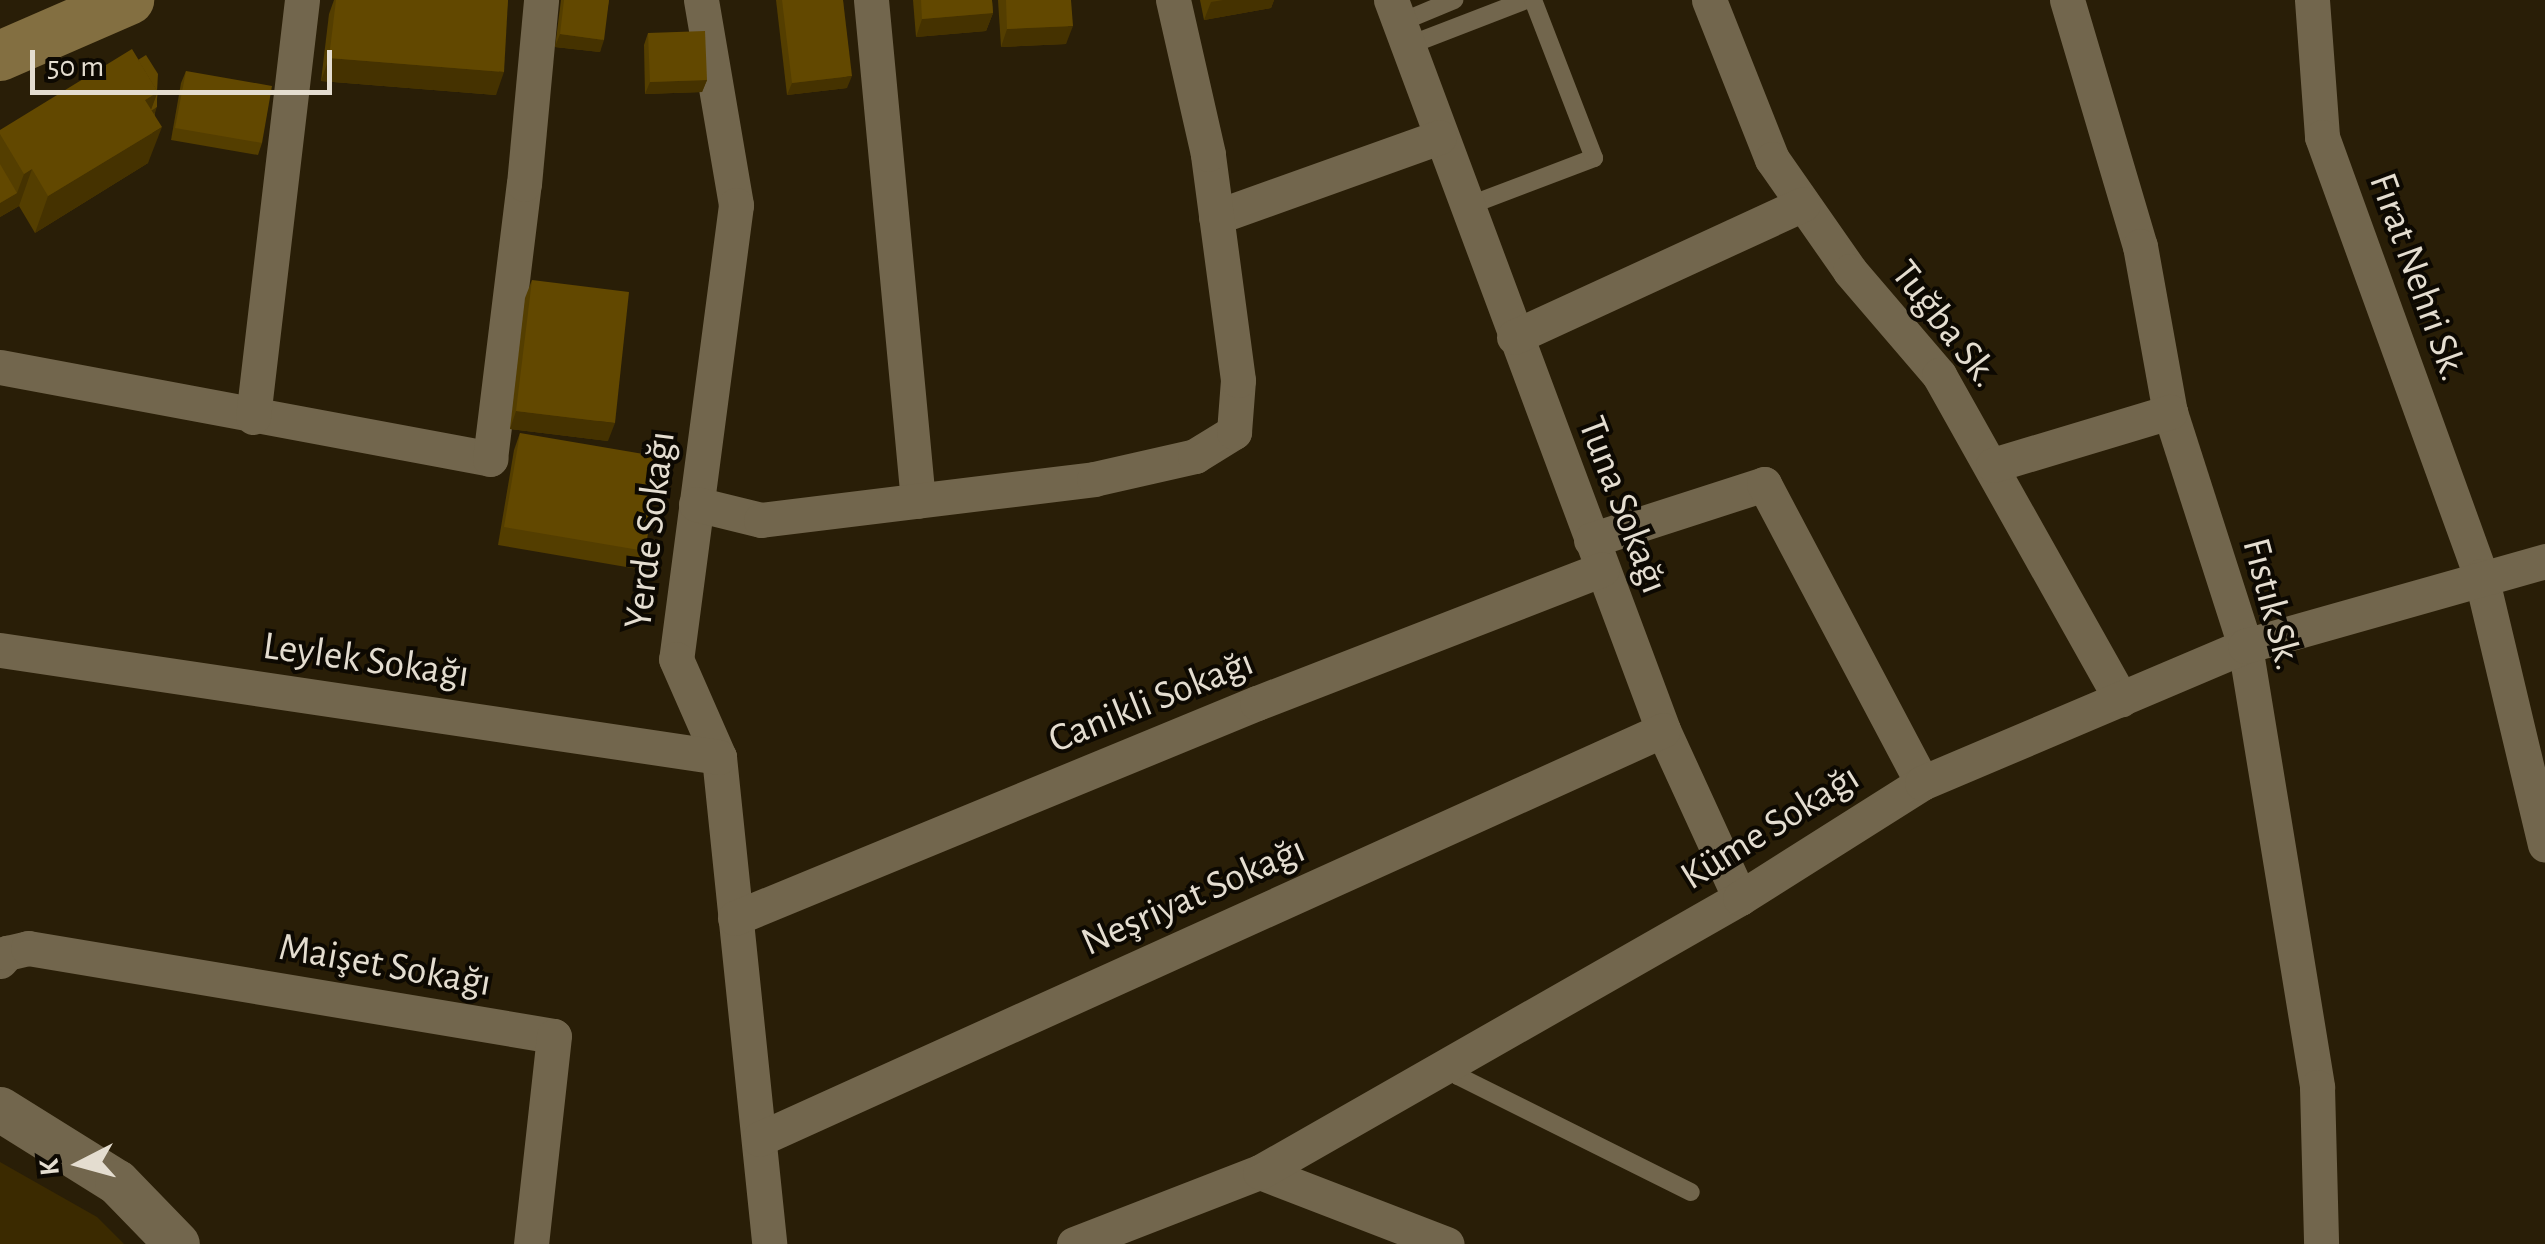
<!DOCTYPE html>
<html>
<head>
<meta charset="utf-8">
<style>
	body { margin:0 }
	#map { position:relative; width:2545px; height:1244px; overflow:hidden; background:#291e07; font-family:"Alegreya Sans",sans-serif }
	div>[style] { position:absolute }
	.green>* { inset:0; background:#3b2a00 }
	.service>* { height:18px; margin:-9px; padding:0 9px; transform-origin:9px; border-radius:9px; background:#72664d }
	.minor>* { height:35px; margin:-17.5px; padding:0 17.5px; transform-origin:17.5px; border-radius:17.5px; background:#72664d }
	.tertiary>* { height:45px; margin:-22.5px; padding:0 22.5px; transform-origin:22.5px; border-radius:22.5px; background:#72664d }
	.secondary>* { height:50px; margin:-25px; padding:0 25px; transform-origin:25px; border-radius:25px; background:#836f41 }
	.wall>* { inset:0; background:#543e00 }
	.shaded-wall>* { inset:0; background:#453200 }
	.building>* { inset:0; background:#624800 }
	span { translate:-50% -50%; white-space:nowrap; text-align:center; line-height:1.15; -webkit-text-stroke:8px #0d0902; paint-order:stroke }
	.street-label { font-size:40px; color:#e4ddd0 }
	.north { position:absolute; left:30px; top:1114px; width:100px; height:100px; -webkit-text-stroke:8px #0d0902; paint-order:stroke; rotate:264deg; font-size:28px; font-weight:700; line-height:40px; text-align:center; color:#e4ddd0 }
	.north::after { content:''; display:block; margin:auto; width:35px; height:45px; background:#e4ddd0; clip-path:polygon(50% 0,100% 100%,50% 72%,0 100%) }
	.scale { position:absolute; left:30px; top:50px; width:302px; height:45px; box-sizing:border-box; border:5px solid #e4ddd0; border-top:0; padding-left:12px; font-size:30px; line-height:35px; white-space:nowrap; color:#e4ddd0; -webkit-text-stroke:8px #0d0902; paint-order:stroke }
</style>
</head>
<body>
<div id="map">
	<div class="green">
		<i style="clip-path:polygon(0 1162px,97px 1217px,124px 1244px,0 1244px)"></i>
	</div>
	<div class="service">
		<i style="left:1399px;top:23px;width:60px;rotate:-22.7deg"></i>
		<i style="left:1407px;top:46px;width:128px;rotate:-21.1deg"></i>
		<i style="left:1465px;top:207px;width:138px;rotate:-20.8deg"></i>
		<i style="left:1594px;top:158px;width:169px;rotate:-111.1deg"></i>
		<i style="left:1449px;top:1064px;width:15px;rotate:53deg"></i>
		<i style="left:1458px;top:1076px;width:260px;rotate:26.5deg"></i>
	</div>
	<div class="minor">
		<i style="left:701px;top:0;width:208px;rotate:80.3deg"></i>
		<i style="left:736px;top:205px;width:458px;rotate:97.5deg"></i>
		<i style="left:676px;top:659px;width:107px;rotate:66.3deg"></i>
		<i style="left:719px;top:757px;width:490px;rotate:84.1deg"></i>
		<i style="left:871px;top:0;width:503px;rotate:84.64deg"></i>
		<i style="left:1391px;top:0;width:779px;rotate:69.56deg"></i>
		<i style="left:1663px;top:730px;width:185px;rotate:65.4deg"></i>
		<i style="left:1709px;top:0;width:171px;rotate:68.4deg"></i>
		<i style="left:1772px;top:159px;width:136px;rotate:55.1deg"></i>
		<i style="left:1850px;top:271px;width:137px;rotate:49.4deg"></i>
		<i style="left:1939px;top:375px;width:372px;rotate:60.7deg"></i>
		<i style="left:2067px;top:0;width:257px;rotate:73.5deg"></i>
		<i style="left:2140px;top:246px;width:169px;rotate:79.8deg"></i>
		<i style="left:2170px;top:412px;width:246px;rotate:72.2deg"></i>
		<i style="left:2245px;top:646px;width:447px;rotate:80.7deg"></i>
		<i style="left:2317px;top:1087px;width:157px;rotate:88.5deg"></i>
		<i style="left:2312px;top:0;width:137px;rotate:85.8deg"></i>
		<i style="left:2322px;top:137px;width:467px;rotate:70.1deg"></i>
		<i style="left:2481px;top:576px;width:276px;rotate:76.6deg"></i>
		<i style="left:1216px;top:217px;width:237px;rotate:-19.7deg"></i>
		<i style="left:1514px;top:337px;width:318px;rotate:-24.7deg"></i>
		<i style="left:0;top:367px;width:499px;rotate:10.6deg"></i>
		<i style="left:490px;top:459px;width:277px;rotate:-83deg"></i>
		<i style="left:524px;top:184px;width:185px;rotate:-84.7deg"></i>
		<i style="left:253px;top:417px;width:420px;rotate:-83.3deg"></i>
		<i style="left:1993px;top:465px;width:185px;rotate:-16.7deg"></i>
		<i style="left:696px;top:504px;width:67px;rotate:13.8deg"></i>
		<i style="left:761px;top:520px;width:336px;rotate:-7deg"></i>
		<i style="left:1094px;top:479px;width:104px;rotate:-12.8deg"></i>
		<i style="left:1195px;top:456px;width:46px;rotate:-31.6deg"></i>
		<i style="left:1234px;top:432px;width:52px;rotate:-85.6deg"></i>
		<i style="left:1238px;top:380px;width:228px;rotate:-97.6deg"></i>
		<i style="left:1208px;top:154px;width:158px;rotate:-102.8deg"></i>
		<i style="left:1591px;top:540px;width:182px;rotate:-17.9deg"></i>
		<i style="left:1764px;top:484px;width:338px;rotate:62.1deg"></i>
		<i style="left:0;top:650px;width:727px;rotate:8.46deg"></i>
		<i style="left:735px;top:918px;width:565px;rotate:-22.39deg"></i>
		<i style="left:1257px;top:703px;width:370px;rotate:-21.2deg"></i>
		<i style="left:0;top:961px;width:11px;rotate:-49deg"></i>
		<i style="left:7px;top:953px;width:22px;rotate:-13deg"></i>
		<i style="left:28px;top:948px;width:533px;rotate:9.5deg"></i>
		<i style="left:554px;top:1036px;width:209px;rotate:96.3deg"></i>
		<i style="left:759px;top:1139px;width:992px;rotate:-24.34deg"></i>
		<i style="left:1260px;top:1172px;width:200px;rotate:21.1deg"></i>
		<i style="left:1074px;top:1244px;width:199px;rotate:-21.2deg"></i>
		<i style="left:1260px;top:1172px;width:553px;rotate:-29.72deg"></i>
		<i style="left:1740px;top:898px;width:215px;rotate:-32.3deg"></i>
		<i style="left:1922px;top:783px;width:351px;rotate:-23deg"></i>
		<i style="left:2245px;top:646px;width:312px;rotate:-15.8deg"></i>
	</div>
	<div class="tertiary">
		<i style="left:0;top:1109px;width:138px;rotate:32deg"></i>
		<i style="left:117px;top:1182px;width:86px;rotate:45.9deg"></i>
	</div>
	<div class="secondary">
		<i style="left:0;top:56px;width:141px;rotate:-23.5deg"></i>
	</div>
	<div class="wall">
		<i style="clip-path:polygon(334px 0,508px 0,496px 95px,321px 81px,329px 14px)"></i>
		<i style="clip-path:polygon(561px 0,609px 0,600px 52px,555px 47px)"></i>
		<i style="clip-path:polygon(776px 0,843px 0,847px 88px,787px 95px)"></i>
		<i style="clip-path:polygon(913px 0,992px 0,993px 13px,986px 31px,916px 37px)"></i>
		<i style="clip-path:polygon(998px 0,1071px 0,1066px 44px,1001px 47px)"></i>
		<i style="clip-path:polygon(1200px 0,1274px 0,1271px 8px,1204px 20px)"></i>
		<i style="clip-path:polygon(648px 33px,707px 80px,702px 92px,645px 94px,644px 45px)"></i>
		<i style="clip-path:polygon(186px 71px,262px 143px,258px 155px,171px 140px,181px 83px)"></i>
		<i style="clip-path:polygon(158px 92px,148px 163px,35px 233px,19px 206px,0 217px,0 130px)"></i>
		<i style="clip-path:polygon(532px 280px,608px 441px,510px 429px,525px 298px)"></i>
		<i style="clip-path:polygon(520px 433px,645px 551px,638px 569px,498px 545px,514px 450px)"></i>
	</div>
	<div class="shaded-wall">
		<i style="clip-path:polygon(1223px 0,1274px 0,1271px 8px,1204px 20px,1211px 2px)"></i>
		<i style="clip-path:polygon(993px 13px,986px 31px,916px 37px,922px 19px)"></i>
		<i style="clip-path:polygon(1073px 26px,1066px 44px,1001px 47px,1007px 29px)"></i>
		<i style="clip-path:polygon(560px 34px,604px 40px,600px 52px,555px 47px)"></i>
		<i style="clip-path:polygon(329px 58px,504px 72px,496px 95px,321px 81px)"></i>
		<i style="clip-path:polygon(852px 76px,847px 88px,787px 95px,792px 83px)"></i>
		<i style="clip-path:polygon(707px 80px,702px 92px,645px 94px,650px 82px)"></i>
		<i style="clip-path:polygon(158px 92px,151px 111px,157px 107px,150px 125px,145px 100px)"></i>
		<i style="clip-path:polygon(162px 127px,148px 163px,35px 233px,48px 196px)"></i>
		<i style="clip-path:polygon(32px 169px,19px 206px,0 217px,0 203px,17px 193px,24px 174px)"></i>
		<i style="clip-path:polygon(516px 411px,615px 423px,608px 441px,510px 429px)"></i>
	</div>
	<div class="building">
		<i style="clip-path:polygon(336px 0,508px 0,504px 72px,329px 58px)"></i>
		<i style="clip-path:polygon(564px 0,609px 0,604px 40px,560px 34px)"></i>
		<i style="clip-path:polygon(782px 0,843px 0,852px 76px,792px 83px)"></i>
		<i style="clip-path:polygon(921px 0,992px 0,993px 13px,922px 19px)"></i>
		<i style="clip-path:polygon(1006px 0,1071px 0,1073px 26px,1007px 29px)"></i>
		<i style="clip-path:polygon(705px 31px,707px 80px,650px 82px,648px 33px)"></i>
		<i style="clip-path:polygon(132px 49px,158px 92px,145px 100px,162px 127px,48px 196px,32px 169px,24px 174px,0 134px,0 130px)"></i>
		<i style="clip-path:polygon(146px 55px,158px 74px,157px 91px,138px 60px)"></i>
		<i style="clip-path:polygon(186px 71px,272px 86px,262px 143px,175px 128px)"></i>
		<i style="clip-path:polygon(157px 94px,157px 107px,152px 110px,151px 110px)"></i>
		<i style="clip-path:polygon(0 164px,17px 193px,0 203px)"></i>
		<i style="clip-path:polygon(532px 280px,629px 292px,615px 423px,516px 411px)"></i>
		<i style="clip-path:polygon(520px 433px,661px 457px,645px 551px,504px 527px)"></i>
	</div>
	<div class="street-label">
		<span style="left:2418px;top:277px;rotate:70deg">Fırat Nehri Sk.</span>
		<span style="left:1945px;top:324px;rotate:52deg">Tuğba Sk.</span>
		<span style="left:1623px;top:505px;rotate:69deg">Tuna Sokağı</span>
		<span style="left:650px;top:530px;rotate:-83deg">Yerde Sokağı</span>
		<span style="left:2272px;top:604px;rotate:75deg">Fıstık Sk.</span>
		<span style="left:366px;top:660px;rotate:8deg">Leylek Sokağı</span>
		<span style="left:1151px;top:701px;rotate:-22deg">Canikli Sokağı</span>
		<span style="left:1770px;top:827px;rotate:-32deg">Küme Sokağı</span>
		<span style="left:1193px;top:896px;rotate:-24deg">Neşriyat Sokağı</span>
		<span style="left:385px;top:965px;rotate:10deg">Maişet Sokağı</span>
	</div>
	<div class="north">K</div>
	<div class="scale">50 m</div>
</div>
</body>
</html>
